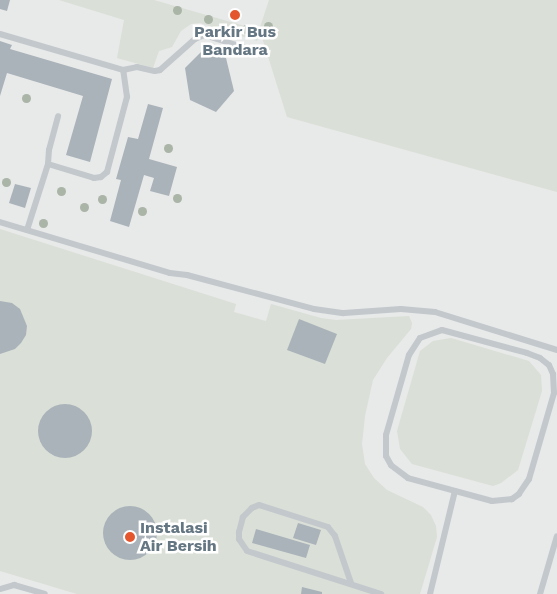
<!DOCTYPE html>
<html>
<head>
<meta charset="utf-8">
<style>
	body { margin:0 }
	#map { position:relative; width:557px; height:594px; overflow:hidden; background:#fafaf8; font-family:"Work Sans",sans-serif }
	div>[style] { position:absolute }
	.built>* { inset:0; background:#e8e9e9 }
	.green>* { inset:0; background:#dadfd7 }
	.building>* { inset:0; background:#aab3b9 }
	.round { border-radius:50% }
	.lane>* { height:6px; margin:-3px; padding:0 3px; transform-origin:3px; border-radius:3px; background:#c3c8cc }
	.trees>* { width:9px; height:9px; margin:-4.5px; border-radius:50%; background:#aab4a7 }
	.dots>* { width:14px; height:14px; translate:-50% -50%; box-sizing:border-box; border:2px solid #fff; border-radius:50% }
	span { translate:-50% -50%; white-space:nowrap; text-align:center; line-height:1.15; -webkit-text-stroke:5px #fff; paint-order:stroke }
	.poi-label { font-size:16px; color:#657683; font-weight:700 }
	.left { translate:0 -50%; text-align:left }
</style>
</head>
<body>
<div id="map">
	<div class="built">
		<i style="clip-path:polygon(0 0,557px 0,557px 594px,0 594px)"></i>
	</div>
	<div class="green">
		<i style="clip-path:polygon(59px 0,154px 0,259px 30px,269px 0,557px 0,557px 192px,287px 117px,260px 31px,257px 41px,200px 23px,191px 24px,181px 31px,172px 47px,159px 51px,153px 68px,117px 58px,124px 20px)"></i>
		<i style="clip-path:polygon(0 229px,236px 304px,234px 312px,266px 321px,271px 304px,321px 318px,336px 320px,409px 316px,412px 323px,411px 329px,387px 358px,373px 380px,365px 416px,362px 444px,365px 464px,374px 478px,387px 490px,423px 507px,431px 515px,436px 526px,437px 537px,420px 594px,77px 594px,0 571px)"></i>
		<i style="clip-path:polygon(451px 338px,529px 361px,541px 375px,542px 391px,518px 470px,501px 483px,493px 486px,412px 464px,400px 449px,397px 431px,420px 351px,433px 341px)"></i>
	</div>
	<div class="building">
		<i style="clip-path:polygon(0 0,10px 0,7px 11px,0 9px)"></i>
		<i style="clip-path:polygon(0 41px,12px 45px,10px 49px,112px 79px,90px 162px,66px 155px,83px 96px,7px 73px,0 96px)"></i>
		<i style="clip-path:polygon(202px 51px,226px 58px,234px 91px,216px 112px,190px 100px,185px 68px)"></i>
		<i style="clip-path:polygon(148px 104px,163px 108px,149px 159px,177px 167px,169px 196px,150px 191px,154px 178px,144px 175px,129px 227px,110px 221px,121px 180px,116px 179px,128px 137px,138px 139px)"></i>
		<i style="clip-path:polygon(15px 184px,31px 188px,25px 208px,9px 203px)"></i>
		<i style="clip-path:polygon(0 301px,12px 303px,20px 309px,27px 326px,26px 335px,21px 343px,15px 349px,0 354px)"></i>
		<i style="clip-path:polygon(299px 319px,337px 334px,325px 364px,287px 350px)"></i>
		<i class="round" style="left:38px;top:404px;width:54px;height:54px"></i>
		<i class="round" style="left:103px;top:506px;width:54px;height:54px"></i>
		<i style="clip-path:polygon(298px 523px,321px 530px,316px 545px,293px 538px)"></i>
		<i style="clip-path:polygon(256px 529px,310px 545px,306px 558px,252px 543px)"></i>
		<i style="clip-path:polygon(302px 587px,322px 592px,322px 594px,301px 594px)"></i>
	</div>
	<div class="lane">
		<i style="left:0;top:34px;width:128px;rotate:16.3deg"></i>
		<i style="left:123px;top:70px;width:14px;rotate:-12deg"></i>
		<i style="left:137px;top:67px;width:18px;rotate:13deg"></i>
		<i style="left:155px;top:71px;width:5px;rotate:-11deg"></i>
		<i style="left:160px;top:70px;width:47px;rotate:-41.5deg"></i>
		<i style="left:195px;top:39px;width:10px;rotate:-24deg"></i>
		<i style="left:204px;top:35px;width:58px;rotate:17.2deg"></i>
		<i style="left:48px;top:164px;width:48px;rotate:16.9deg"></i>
		<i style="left:94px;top:178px;width:7px;rotate:-8deg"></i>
		<i style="left:101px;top:177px;width:8px;rotate:-40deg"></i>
		<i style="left:107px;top:172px;width:78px;rotate:-75.1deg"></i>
		<i style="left:127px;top:97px;width:27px;rotate:-98deg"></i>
		<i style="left:0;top:222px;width:177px;rotate:16.7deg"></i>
		<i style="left:170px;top:273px;width:17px;rotate:7deg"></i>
		<i style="left:187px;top:275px;width:131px;rotate:15deg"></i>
		<i style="left:314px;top:309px;width:30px;rotate:8deg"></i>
		<i style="left:344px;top:313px;width:57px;rotate:-4deg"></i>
		<i style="left:401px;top:309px;width:34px;rotate:5deg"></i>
		<i style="left:435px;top:312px;width:128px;rotate:17.3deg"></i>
		<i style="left:27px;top:230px;width:69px;rotate:-72.3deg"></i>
		<i style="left:48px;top:164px;width:14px;rotate:-86deg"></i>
		<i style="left:49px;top:150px;width:35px;rotate:-75deg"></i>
		<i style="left:442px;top:330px;width:88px;rotate:15.1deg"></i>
		<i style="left:527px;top:353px;width:14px;rotate:21deg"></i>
		<i style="left:540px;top:358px;width:11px;rotate:38deg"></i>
		<i style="left:549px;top:365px;width:10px;rotate:66deg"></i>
		<i style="left:553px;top:374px;width:19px;rotate:87deg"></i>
		<i style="left:554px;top:393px;width:90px;rotate:106.2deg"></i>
		<i style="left:529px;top:479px;width:18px;rotate:124deg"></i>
		<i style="left:519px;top:494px;width:9px;rotate:144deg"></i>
		<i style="left:512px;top:499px;width:20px;rotate:174deg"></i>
		<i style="left:492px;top:501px;width:87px;rotate:-164.7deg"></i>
		<i style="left:408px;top:478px;width:21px;rotate:-143deg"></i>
		<i style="left:391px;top:465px;width:10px;rotate:-119deg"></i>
		<i style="left:386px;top:456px;width:21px;rotate:-90deg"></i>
		<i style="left:386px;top:435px;width:83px;rotate:-74deg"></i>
		<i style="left:409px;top:355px;width:20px;rotate:-57deg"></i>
		<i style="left:420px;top:338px;width:23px;rotate:-20deg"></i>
		<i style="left:351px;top:583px;width:50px;rotate:-108.8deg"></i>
		<i style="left:335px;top:536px;width:11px;rotate:-128deg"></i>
		<i style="left:328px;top:527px;width:72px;rotate:-162.3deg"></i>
		<i style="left:259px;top:505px;width:8px;rotate:157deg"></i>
		<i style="left:252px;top:508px;width:13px;rotate:135deg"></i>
		<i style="left:243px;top:517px;width:16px;rotate:105deg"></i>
		<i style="left:239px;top:532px;width:7px;rotate:90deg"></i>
		<i style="left:239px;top:539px;width:14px;rotate:56deg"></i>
		<i style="left:247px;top:551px;width:141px;rotate:17.8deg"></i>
		<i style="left:0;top:589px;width:15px;rotate:-16deg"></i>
		<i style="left:14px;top:585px;width:32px;rotate:16deg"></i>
		<i style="left:430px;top:594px;width:106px;rotate:-76.4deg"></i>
		<i style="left:540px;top:594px;width:60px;rotate:-73.7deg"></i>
	</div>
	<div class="trees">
		<i style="left:177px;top:10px"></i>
		<i style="left:208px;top:19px"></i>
		<i style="left:268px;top:26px"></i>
		<i style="left:246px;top:29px"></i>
		<i style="left:26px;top:98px"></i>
		<i style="left:168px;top:148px"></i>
		<i style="left:6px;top:182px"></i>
		<i style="left:61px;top:191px"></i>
		<i style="left:177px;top:198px"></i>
		<i style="left:102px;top:199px"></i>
		<i style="left:84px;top:207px"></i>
		<i style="left:142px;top:211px"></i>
		<i style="left:43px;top:223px"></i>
	</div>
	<div class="dots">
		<i style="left:235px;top:15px;background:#e4572e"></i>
		<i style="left:130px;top:537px;background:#e4572e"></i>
	</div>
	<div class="poi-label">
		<span style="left:235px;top:41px">Parkir Bus<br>Bandara</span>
		<span class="left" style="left:140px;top:537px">Instalasi<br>Air Bersih</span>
	</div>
</div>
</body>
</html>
